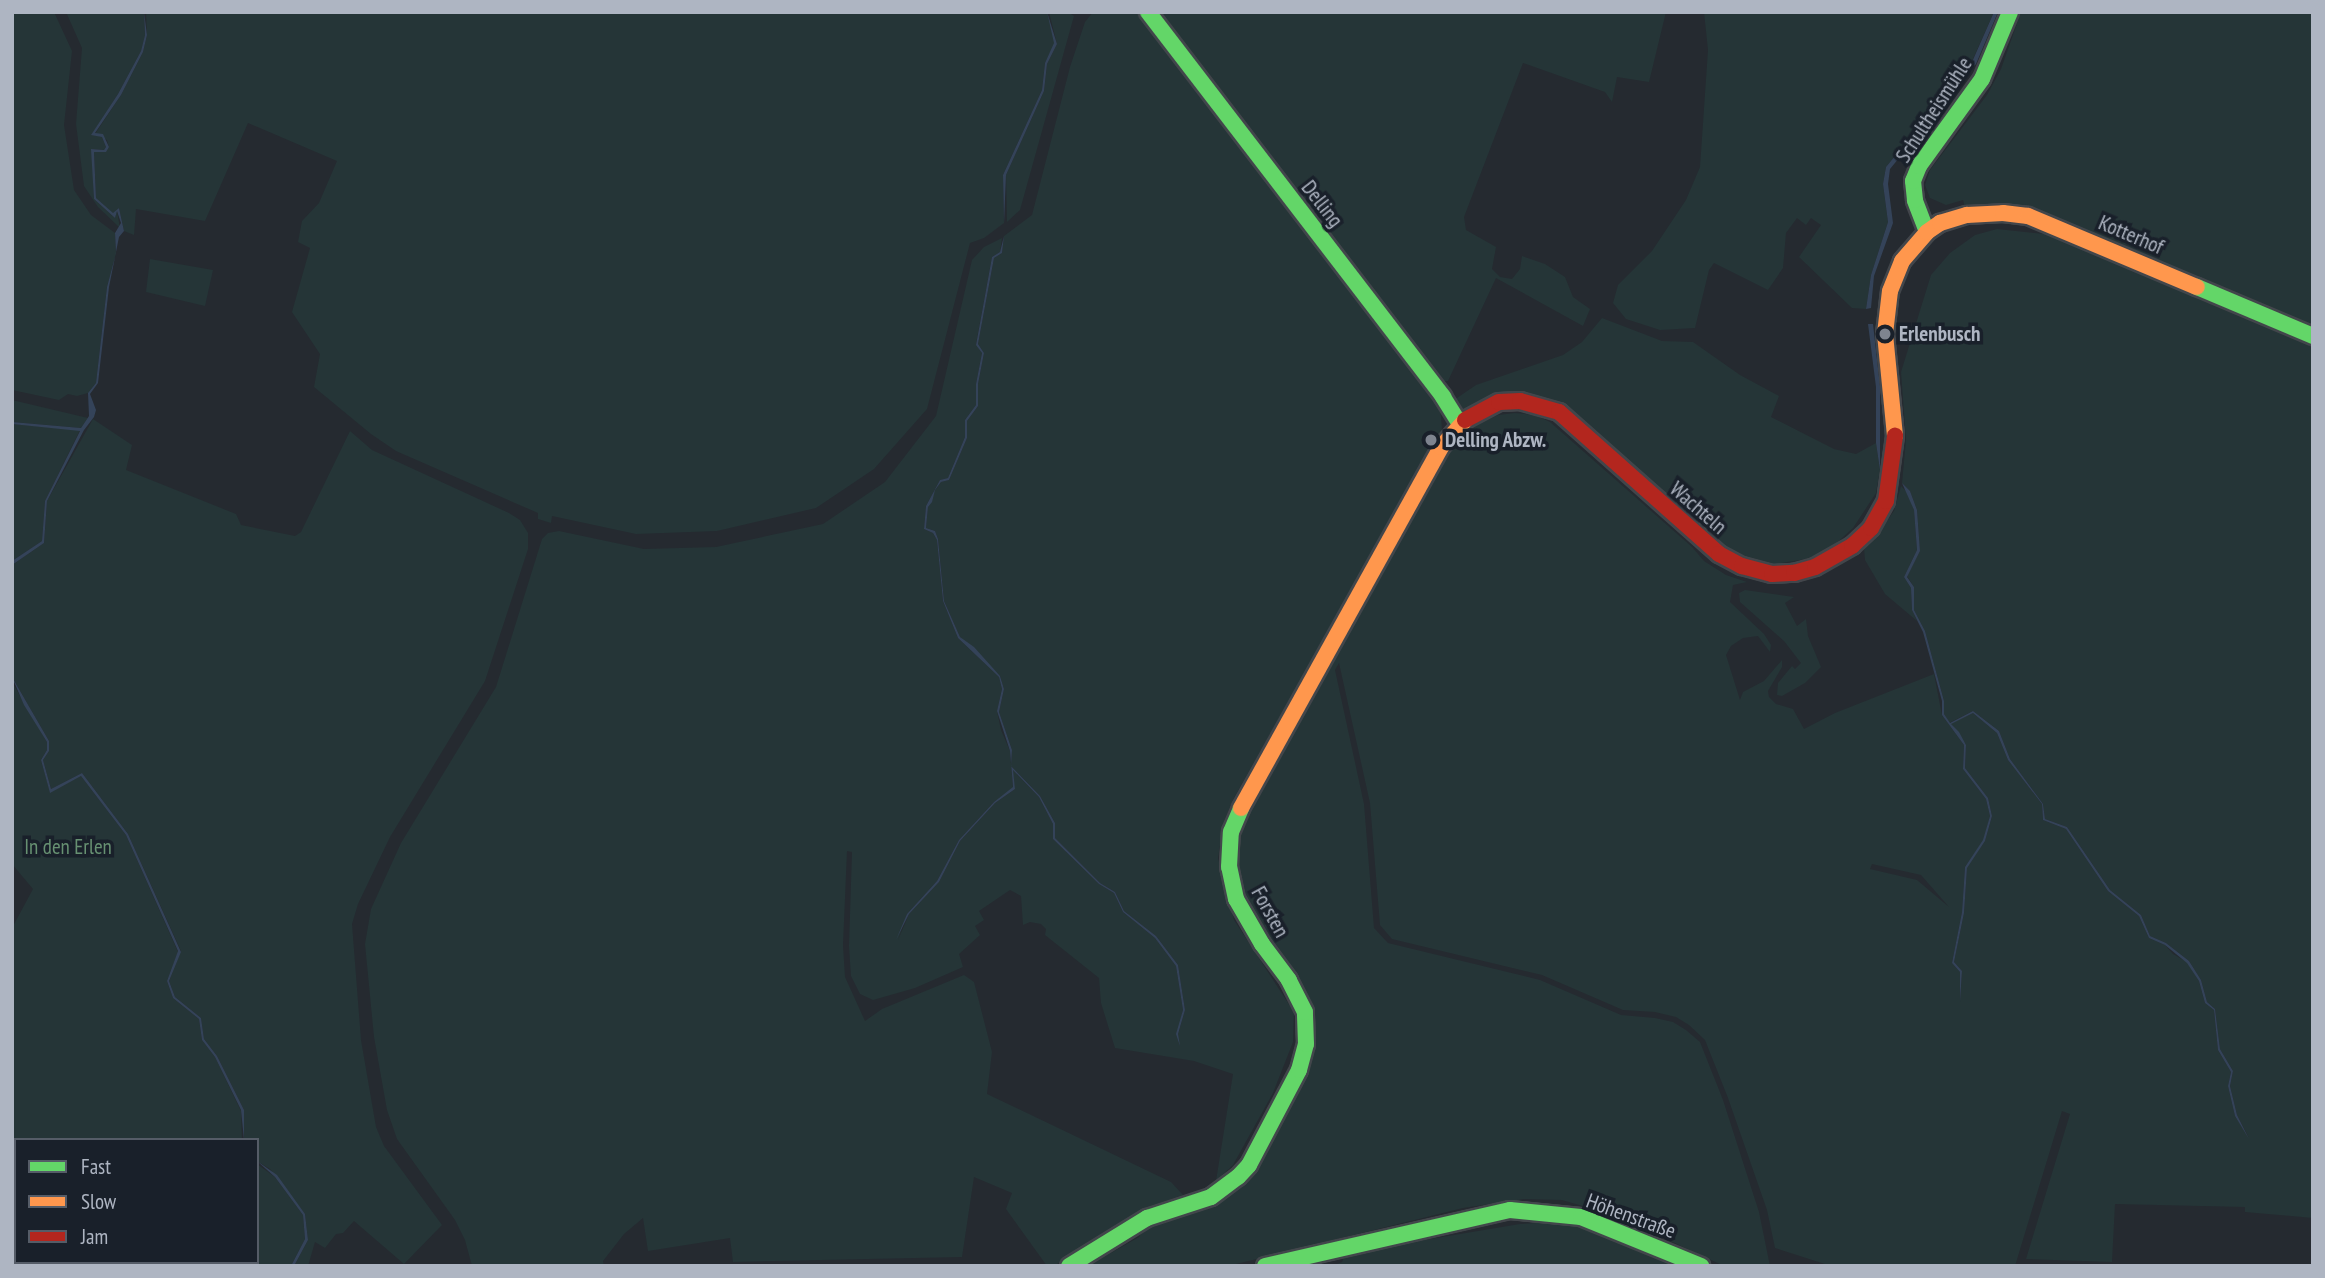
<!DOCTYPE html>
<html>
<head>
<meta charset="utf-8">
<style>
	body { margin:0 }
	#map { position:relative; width:2325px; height:1278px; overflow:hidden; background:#252a30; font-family:"PT Sans Narrow",sans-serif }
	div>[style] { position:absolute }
	.green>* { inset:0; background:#253537 }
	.water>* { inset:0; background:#344359 }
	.roads { filter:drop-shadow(2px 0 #42464b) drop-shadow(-2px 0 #42464b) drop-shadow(0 2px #42464b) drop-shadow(0 -2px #42464b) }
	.street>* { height:12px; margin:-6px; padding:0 6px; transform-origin:6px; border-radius:6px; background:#55585e }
	.fast>* { height:16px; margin:-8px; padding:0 8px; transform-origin:8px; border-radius:8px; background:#63d668 }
	.slow>* { height:16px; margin:-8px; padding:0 8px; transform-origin:8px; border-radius:8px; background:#ff974d }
	.jam>* { height:16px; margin:-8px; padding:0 8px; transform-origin:8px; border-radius:8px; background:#b3261e }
	.dots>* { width:19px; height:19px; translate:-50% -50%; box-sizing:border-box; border:4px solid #19202a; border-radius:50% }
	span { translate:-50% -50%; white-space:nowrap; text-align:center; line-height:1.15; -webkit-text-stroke:7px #19202a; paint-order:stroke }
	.street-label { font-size:21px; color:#aeb5c2 }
	.poi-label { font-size:21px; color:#aeb5c2; font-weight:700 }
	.left { translate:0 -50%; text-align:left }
	.park-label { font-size:21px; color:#679172 }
	.frame { position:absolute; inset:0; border:14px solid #aeb5c2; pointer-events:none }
	.legend { position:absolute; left:14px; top:1138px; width:245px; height:126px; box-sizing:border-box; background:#19202a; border:2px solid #555c67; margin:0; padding:9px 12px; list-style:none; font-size:21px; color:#aeb5c2 }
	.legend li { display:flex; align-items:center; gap:14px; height:35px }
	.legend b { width:35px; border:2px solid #555c67 }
</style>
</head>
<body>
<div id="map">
	<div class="green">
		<i style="clip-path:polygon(12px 12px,54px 12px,72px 51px,64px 125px,74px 190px,91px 215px,115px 233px,116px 253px,107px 287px,96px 383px,88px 393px,77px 396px,68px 394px,59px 400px,12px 390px)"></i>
		<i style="clip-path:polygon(66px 12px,144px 12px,145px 35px,141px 51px,118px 94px,92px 134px,102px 137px,106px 147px,104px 150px,92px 149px,94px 199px,115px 218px,117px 211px,120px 228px,98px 207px,84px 186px,76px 124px,82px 48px)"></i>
		<i style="clip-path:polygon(146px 12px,1047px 12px,1055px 43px,1045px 63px,1042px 90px,1003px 175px,1004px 223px,984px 238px,970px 243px,927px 409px,874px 469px,816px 508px,717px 531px,636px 534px,552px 516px,551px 523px,538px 519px,538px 513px,396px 451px,371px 434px,314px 387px,320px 354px,292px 312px,310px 248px,298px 242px,302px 221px,319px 203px,337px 161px,248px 123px,205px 221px,136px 209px,134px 235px,124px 231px,119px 208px,113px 214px,96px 198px,94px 152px,105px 152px,109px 147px,107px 140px,95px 134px,121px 95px,143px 52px,147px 35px)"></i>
		<i style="clip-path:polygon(1049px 12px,1068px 12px,1074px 16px,1020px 210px,1007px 222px,1006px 175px,1044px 91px,1047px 64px,1057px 44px)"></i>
		<i style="clip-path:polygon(1093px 12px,1140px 12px,1198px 93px,1437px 401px,1441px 416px,1442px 430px,1235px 796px,1224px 821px,1218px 858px,1234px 920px,1294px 1012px,1293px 1042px,1273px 1093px,1233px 1165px,1216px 1181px,1233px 1074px,1194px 1061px,1115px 1048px,1101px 1003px,1099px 978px,1045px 935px,1046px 929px,1041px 924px,1030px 922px,1023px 925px,1021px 896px,1010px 890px,979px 911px,984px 920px,975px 926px,980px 935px,959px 954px,963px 967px,915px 988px,873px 1000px,860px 994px,851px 976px,849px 946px,852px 852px,847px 851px,843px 945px,845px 977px,865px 1021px,882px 1009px,964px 975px,974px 982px,992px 1052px,987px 1094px,1171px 1182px,1183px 1195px,1143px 1209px,1054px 1266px,1047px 1266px,1006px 1209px,1012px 1193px,974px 1177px,962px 1257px,733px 1262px,730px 1238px,648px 1251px,643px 1218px,624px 1234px,603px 1261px,604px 1266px,472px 1266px,465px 1240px,455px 1220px,397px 1139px,387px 1110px,374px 1037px,365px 944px,371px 909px,401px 843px,496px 687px,542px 539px,548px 533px,559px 531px,644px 549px,716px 547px,823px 524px,885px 482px,936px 416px,972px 260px,984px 247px,1002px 238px,1000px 252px,992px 257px,976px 344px,982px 353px,976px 384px,976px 405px,965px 420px,965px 437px,948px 478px,940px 480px,926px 506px,924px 529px,933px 533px,937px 540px,943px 601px,958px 638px,999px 677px,1002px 689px,997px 711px,1001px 730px,1010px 751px,1013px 788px,994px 802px,959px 840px,937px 881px,907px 914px,898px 940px,909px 914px,939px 882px,960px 841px,995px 803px,1015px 789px,1012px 769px,1039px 797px,1053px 824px,1053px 839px,1099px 884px,1114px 893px,1123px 912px,1155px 938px,1176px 966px,1183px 1010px,1178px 1034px,1185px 1010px,1178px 965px,1156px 936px,1124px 911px,1115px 892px,1100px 883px,1055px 838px,1055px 823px,1040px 796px,1011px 766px,1012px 750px,999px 712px,1004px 689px,1000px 676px,960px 637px,944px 601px,938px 539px,935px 531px,926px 528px,928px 507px,935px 490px,941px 482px,949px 480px,967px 438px,967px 421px,978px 406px,978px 384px,984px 353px,978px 344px,994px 258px,1002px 253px,1004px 236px,1032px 215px,1070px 67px,1085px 22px)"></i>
		<i style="clip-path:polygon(1161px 12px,1666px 12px,1649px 82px,1617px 77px,1612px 102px,1605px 92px,1523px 63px,1464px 217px,1466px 230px,1496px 247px,1492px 269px,1500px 277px,1512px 279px,1520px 269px,1522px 256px,1545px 264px,1565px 277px,1573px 297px,1590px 309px,1583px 326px,1496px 278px,1448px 381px,1437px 382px,1318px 216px,1287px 181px)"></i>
		<i style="clip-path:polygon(1704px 12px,1994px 12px,1972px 61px,1886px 167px,1883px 184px,1888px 222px,1871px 275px,1866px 309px,1852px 308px,1799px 257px,1821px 225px,1811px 218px,1806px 225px,1797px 218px,1786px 233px,1783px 268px,1768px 290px,1714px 263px,1709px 270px,1695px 328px,1660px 330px,1626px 319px,1613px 303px,1618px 285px,1652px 251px,1686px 200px,1700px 167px,1708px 50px)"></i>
		<i style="clip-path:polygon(2021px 12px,2313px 12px,2313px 332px,2061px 225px,1966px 211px,1963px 200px,1946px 205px,1930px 198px,1925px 185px,1930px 170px,1987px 95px,2001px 69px)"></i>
		<i style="clip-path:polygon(evenodd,1997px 229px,2054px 235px,2313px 346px,2313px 1218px,2245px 1212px,2245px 1207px,2115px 1204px,2112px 1262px,2026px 1259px,2070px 1114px,2062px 1111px,2015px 1266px,1831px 1266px,1775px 1248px,1767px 1210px,1728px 1098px,1705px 1040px,1689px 1025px,1676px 1017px,1655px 1012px,1623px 1010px,1542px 975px,1392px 939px,1380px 925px,1370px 803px,1339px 663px,1335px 670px,1364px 804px,1374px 928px,1388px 943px,1540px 980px,1621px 1015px,1655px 1018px,1673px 1022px,1686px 1030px,1700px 1042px,1723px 1100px,1759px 1212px,1770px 1266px,1724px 1266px,1617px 1216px,1562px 1200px,1524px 1199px,1463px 1208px,1228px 1266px,1088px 1266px,1139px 1237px,1146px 1225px,1227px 1190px,1312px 1042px,1236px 883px,1235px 833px,1441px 456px,1446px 459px,1455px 445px,1474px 426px,1498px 415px,1515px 413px,1535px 415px,1550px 422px,1692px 547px,1704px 561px,1726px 575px,1747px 582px,1733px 585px,1730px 602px,1764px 634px,1771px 645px,1770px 652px,1758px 636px,1743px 638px,1731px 646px,1726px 655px,1740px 700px,1743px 692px,1764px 681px,1782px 660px,1782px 667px,1768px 691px,1769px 697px,1776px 704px,1793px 709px,1804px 729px,1835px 713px,1934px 674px,1942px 715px,1964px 745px,1963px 769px,1986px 799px,1990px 816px,1984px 840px,1965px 867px,1962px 912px,1952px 963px,1960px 972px,1960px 1002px,1962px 971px,1954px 962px,1964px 913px,1967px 867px,1985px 841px,1992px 816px,1988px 798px,1965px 768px,1966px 745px,1950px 724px,1973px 713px,1997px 733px,2008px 760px,2042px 804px,2043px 820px,2066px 829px,2108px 891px,2139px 916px,2149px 938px,2165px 945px,2173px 954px,2187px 962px,2199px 981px,2205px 1003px,2214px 1010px,2218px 1050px,2231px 1072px,2228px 1086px,2235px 1116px,2249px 1138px,2237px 1115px,2230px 1086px,2233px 1071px,2220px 1049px,2215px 1009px,2207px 1002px,2201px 980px,2189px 961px,2166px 943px,2150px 936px,2141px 915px,2110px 890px,2067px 827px,2045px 819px,2043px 804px,2010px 759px,1999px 731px,1973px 711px,1949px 723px,1944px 714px,1944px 701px,1925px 631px,1914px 610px,1914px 587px,1907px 576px,1920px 551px,1917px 510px,1910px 491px,1902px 483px,1906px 440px,1901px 372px,1931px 275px,1950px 253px,1975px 235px,1997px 229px,1872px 864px,1921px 875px,1949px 907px,1917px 880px,1870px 869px,1872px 864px)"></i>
		<i style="clip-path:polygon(150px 259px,213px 270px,205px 306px,146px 292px)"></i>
		<i style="clip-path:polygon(1602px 318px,1662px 341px,1693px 342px,1740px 375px,1779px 396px,1771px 417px,1834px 449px,1856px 454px,1876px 443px,1880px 470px,1876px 493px,1853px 528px,1830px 549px,1806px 559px,1775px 564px,1756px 561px,1717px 543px,1561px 408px,1463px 410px,1456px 406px,1454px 400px,1476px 385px,1563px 355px,1582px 342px)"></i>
		<i style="clip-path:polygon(12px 400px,88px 418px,81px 428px,12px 422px)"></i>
		<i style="clip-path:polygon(93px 419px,132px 445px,126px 470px,236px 514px,241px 525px,295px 536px,301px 532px,350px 431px,372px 450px,509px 513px,520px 520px,528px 533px,528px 549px,485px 681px,390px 837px,358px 904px,352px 924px,361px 1040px,376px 1127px,384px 1146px,442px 1225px,404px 1264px,354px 1221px,343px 1233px,336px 1234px,325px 1248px,315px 1242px,308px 1266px,294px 1266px,308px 1240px,305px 1214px,270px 1169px,257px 1161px,257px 1140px,244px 1140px,244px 1110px,217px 1056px,204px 1039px,201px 1018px,175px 997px,169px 981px,181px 951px,128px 834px,82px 773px,51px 789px,43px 760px,49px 751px,49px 741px,12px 677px,12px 565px,44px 543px,47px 501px)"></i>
		<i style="clip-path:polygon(12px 424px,80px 430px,45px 501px,42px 541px,12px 561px)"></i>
		<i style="clip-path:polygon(1901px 486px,1908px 493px,1914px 510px,1917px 550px,1904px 577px,1911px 588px,1912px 610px,1917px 621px,1885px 594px,1865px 560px,1864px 548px,1874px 539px,1894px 511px)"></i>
		<i style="clip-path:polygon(1745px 590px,1794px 597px,1785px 603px,1797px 626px,1806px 619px,1808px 636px,1821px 667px,1805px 683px,1782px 696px,1777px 695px,1778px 683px,1792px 666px,1795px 669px,1801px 663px,1784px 641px,1740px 602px,1739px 593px)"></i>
		<i style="clip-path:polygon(12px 682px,47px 742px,47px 750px,41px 760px,50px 792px,81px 776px,126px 835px,178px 952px,167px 981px,173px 998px,199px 1019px,202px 1040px,215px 1057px,241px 1111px,242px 1140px,16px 1140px,16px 1198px,12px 1195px,12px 928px,33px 889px,12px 864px)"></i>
		<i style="clip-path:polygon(257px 1164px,275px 1177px,303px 1215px,305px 1239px,291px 1266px,225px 1266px,217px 1262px,257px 1262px)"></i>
		<i style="clip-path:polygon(12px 1209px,16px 1212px,16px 1262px,80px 1262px,82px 1266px,12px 1266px)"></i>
		<i style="clip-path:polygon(1554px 1222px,1574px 1225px,1682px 1266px,1332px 1266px,1342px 1262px,1346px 1253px,1520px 1224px)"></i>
		<i style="clip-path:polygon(114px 1262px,209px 1262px,207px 1266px,120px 1266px)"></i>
	</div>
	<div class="water">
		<i style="clip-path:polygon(144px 12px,147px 35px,143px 52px,121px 95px,95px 133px,103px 134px,109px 147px,106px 152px,94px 152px,96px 198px,113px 213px,119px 208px,124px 231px,119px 237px,109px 287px,98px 383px,90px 394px,96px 410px,94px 417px,84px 430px,47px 501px,44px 543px,12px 565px,12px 561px,42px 541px,45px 501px,80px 431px,12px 424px,12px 422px,81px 428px,89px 416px,88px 393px,96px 383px,107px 287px,116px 253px,115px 233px,121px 223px,117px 211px,115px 218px,94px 199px,91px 149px,104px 150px,106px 147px,102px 137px,91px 135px,118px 94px,141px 51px,145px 35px)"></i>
		<i style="clip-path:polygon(1047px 12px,1057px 44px,1047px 64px,1044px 91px,1006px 175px,1004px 223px,1003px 175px,1042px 90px,1045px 63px,1054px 43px)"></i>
		<i style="clip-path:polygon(1994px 12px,1998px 12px,1976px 64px,1890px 169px,1888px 184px,1893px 223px,1874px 276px,1871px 308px,1866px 309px,1871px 275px,1888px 222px,1883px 184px,1886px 167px,1972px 62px)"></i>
		<i style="clip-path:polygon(1004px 236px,1002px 253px,994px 258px,978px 344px,984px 353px,978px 384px,978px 406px,967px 421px,967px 438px,949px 480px,941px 482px,935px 490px,932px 502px,928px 507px,926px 528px,935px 531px,938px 539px,944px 601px,960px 637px,974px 647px,1000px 676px,1004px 689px,999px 712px,1012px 750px,1011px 766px,1040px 796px,1055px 823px,1055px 838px,1100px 883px,1115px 892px,1124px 911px,1156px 936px,1178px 965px,1185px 1010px,1178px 1034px,1180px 1046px,1176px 1034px,1183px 1010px,1176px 966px,1155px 938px,1123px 912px,1114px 893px,1099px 884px,1053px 839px,1053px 824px,1039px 797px,1013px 770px,1015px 789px,995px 803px,960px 841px,939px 882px,909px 914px,896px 940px,907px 914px,937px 881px,959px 840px,994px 802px,1013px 787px,1010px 751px,997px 711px,1002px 689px,999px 677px,958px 638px,943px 601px,937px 540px,933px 533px,924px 529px,926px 506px,940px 480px,948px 478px,965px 437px,965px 420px,976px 405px,976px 384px,982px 353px,976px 345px,992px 257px,1000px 252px)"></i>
		<i style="clip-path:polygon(1868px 324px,1873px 324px,1880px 386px,1880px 470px,1876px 443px,1876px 387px)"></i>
		<i style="clip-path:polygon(1902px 483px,1910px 491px,1917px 510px,1920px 551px,1907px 577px,1914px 587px,1914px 610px,1925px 631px,1944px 701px,1944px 714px,1950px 723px,1973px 711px,1999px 731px,2010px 759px,2043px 804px,2045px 819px,2067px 827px,2110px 890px,2141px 915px,2150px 936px,2166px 943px,2189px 961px,2201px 980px,2207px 1002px,2215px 1009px,2220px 1049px,2233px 1071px,2230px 1086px,2237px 1115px,2249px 1139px,2235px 1116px,2228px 1086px,2231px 1072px,2218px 1050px,2214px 1010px,2205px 1003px,2199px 981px,2187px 963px,2165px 945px,2149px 938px,2139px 916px,2108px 891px,2066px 829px,2043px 820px,2042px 804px,2008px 760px,1997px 733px,1973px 713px,1951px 724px,1959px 732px,1966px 745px,1965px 768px,1988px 798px,1992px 816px,1985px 841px,1967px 868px,1964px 913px,1954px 962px,1962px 971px,1960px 1002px,1960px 972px,1952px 963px,1962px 912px,1965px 867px,1983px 840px,1990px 816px,1986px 799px,1963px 769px,1964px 745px,1942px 715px,1942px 701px,1923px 632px,1912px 610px,1911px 588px,1904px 577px,1917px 550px,1914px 510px)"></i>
		<i style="clip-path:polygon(12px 677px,49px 741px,49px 751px,43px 760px,51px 789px,82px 773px,128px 834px,181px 952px,169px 981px,175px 997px,201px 1018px,204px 1039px,217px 1056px,244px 1110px,244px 1140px,241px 1110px,215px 1057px,202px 1040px,199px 1019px,173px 998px,167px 981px,178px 951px,126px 835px,81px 776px,50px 793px,41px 760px,47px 750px,47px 742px,24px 705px)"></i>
		<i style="clip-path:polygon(257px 1161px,277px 1175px,305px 1214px,308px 1240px,294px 1266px,291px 1266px,305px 1239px,303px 1215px,275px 1177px)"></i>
	</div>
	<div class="roads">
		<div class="street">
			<i style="left:12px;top:1203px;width:5px;rotate:37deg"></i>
			<i style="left:95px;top:1262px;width:8px;rotate:30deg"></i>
		</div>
		<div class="fast">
			<i style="left:1148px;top:12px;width:485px;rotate:52.5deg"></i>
			<i style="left:1443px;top:397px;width:31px;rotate:58deg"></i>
			<i style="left:1927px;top:232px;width:34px;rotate:-111deg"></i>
			<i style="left:1915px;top:200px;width:19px;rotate:-96deg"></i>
			<i style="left:1913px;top:181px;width:16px;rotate:-68deg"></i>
			<i style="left:1919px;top:166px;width:107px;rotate:-54.1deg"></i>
			<i style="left:1982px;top:79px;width:73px;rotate:-67.3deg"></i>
			<i style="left:2197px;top:287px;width:126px;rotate:22.9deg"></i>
			<i style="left:1069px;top:1266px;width:92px;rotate:-31.6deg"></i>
			<i style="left:1147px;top:1218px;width:67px;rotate:-18.2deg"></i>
			<i style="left:1211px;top:1197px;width:34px;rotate:-37deg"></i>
			<i style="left:1238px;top:1177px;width:16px;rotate:-47deg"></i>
			<i style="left:1249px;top:1165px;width:107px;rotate:-62.2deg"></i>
			<i style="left:1299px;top:1070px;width:27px;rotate:-75deg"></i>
			<i style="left:1306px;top:1044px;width:32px;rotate:-92deg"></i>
			<i style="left:1305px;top:1012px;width:36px;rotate:-117deg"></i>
			<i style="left:1289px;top:980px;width:45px;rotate:-126.9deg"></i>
			<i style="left:1262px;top:944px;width:52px;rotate:-120deg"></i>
			<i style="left:1236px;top:899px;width:33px;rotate:-102deg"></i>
			<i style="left:1229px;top:867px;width:35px;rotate:-87deg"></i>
			<i style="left:1231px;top:832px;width:26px;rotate:-67deg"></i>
			<i style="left:1265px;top:1266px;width:251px;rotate:-12.9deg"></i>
			<i style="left:1510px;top:1210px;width:71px;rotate:5.6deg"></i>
			<i style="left:1581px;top:1217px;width:130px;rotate:22.2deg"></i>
		</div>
		<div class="slow">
			<i style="left:1895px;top:436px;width:102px;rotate:-95.6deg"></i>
			<i style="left:1885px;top:334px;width:43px;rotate:-83.4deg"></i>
			<i style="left:1890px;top:291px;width:32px;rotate:-68deg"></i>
			<i style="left:1902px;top:261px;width:38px;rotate:-49deg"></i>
			<i style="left:1927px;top:232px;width:16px;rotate:-35deg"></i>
			<i style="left:1940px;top:223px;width:28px;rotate:-17deg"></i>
			<i style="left:1967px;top:215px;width:36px;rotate:-3deg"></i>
			<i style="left:2003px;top:213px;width:25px;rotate:7deg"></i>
			<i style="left:2028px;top:216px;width:183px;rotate:22.8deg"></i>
			<i style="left:1241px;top:808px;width:413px;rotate:-61deg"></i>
			<i style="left:1441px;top:447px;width:36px;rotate:-48deg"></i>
		</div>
		<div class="jam">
			<i style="left:1465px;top:420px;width:38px;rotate:-28deg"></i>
			<i style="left:1499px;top:402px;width:21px;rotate:-3deg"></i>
			<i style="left:1520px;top:401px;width:41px;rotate:15.8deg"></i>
			<i style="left:1559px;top:412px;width:214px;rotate:41.6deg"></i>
			<i style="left:1719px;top:554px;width:26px;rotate:28deg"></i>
			<i style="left:1742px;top:566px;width:31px;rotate:15deg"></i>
			<i style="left:1772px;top:574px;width:22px;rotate:-3deg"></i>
			<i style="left:1794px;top:573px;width:22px;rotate:-16deg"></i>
			<i style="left:1815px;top:567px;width:43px;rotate:-29.6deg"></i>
			<i style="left:1852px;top:546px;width:26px;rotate:-43deg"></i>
			<i style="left:1871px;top:528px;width:31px;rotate:-61deg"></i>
			<i style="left:1886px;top:501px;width:66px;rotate:-82.1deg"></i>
		</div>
	</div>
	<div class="dots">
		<i style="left:1885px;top:334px;background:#7e848f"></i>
		<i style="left:1431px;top:440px;background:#7e848f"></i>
	</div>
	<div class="street-label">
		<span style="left:1934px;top:110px;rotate:-57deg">Schultheismühle</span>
		<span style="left:1322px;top:204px;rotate:52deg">Delling</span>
		<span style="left:2131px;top:235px;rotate:23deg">Kotterhof</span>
		<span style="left:1698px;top:508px;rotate:41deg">Wachteln</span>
		<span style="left:1270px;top:912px;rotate:61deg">Forsten</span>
		<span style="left:1631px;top:1216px;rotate:20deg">Höhenstraße</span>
	</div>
	<div class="poi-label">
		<span class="left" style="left:1899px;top:334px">Erlenbusch</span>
		<span class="left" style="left:1445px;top:440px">Delling Abzw.</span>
	</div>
	<div class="park-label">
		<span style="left:68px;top:847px">In den Erlen</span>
	</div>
	<div class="frame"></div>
	<ul class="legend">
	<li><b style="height:9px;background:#63d668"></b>Fast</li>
	<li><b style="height:9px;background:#ff974d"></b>Slow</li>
	<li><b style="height:9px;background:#b3261e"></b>Jam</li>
	</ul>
</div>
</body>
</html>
